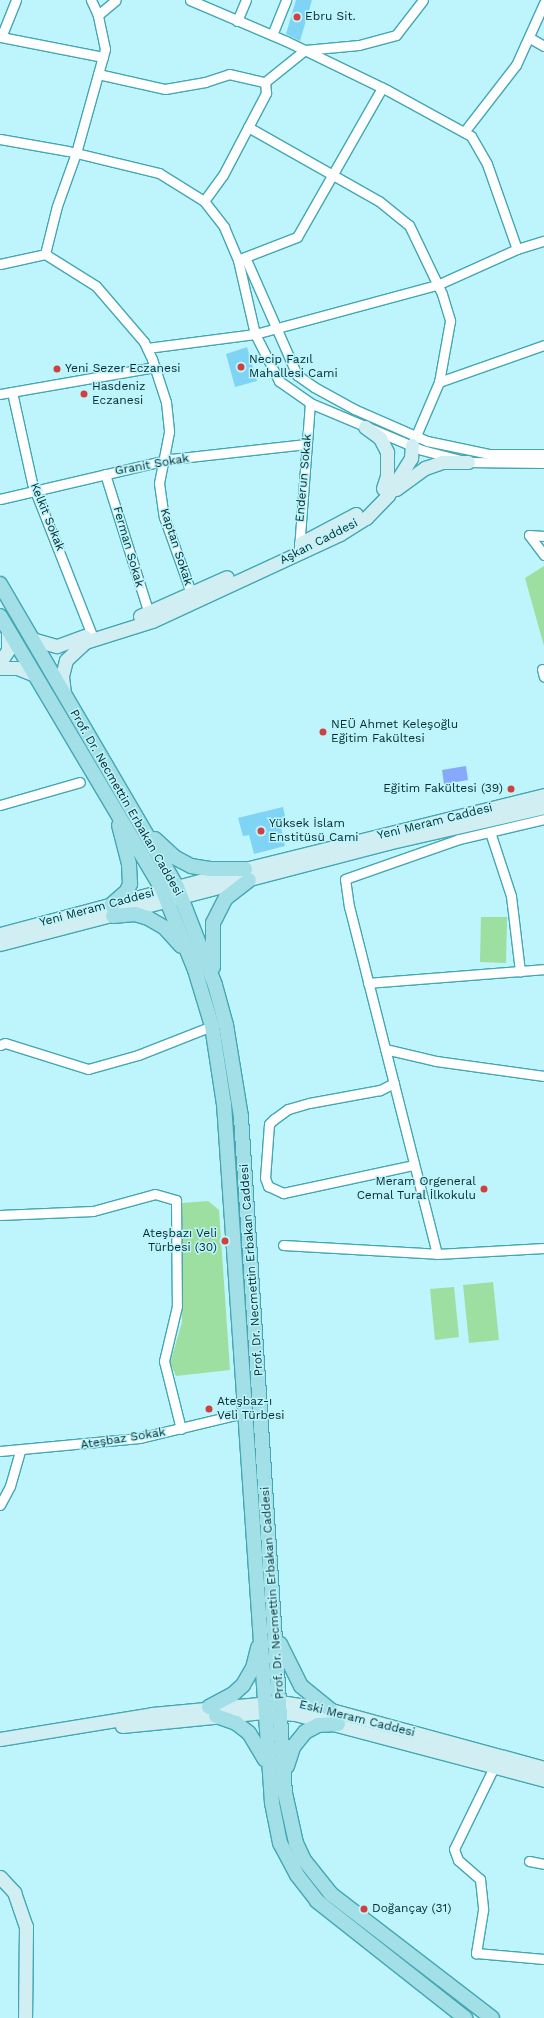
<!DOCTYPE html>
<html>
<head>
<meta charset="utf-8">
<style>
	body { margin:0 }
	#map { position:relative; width:544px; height:2018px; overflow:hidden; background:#bef4fb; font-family:"Work Sans",sans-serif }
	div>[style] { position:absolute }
	.green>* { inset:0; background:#9ddfa0 }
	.water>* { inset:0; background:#86a9fc }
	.building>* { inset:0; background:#7fd4f6 }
	.roads { filter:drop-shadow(1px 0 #43a7b3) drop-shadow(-1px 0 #43a7b3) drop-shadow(0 1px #43a7b3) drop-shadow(0 -1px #43a7b3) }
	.street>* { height:9px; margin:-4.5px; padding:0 4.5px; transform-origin:4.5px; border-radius:4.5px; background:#fff }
	.secondary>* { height:13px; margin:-6.5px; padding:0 6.5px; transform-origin:6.5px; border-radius:6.5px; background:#d1eff3 }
	.primary>* { height:14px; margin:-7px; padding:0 7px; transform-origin:7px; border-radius:7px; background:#a3dfe7 }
	.dots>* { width:11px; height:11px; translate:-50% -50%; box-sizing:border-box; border:2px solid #bef4fb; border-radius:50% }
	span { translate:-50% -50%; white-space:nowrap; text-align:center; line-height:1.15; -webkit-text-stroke:3px #bef4fb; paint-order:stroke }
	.poi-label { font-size:12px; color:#002c30 }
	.left { translate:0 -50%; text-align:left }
	.right { translate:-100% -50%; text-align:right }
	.street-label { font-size:12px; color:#002c30 }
</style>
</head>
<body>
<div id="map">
	<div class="green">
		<i style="clip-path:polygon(544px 566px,544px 646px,525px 578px)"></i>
		<i style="clip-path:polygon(481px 917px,507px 917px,506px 963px,480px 962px)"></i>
		<i style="clip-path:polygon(208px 1201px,219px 1210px,230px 1370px,176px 1376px,170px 1363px,182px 1322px,179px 1208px,182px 1203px)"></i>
		<i style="clip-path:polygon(493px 1282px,499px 1340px,469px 1343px,463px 1285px)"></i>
		<i style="clip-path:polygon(454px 1287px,459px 1337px,435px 1340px,430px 1289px)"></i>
	</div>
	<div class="water">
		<i style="clip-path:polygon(466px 766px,468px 780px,444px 784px,442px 770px)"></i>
	</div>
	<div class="building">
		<i style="clip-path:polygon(296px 0,312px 0,300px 41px,286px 34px)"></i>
		<i style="clip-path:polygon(247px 347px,257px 381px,235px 387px,226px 354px)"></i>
		<i style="clip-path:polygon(283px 807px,287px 825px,281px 827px,285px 846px,254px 854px,249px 835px,243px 836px,238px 818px)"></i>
	</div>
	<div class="roads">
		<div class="street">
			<i style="left:16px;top:0;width:40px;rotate:112deg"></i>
			<i style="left:1px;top:37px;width:104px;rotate:11.1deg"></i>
			<i style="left:190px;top:0;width:104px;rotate:23.1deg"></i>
			<i style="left:286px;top:41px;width:112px;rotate:25.9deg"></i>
			<i style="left:387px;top:90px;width:96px;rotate:28.7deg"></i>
			<i style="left:471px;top:136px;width:32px;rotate:60deg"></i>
			<i style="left:487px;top:164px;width:90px;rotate:70.6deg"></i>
			<i style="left:517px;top:249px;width:28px;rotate:-17deg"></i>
			<i style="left:98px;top:15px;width:23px;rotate:-40deg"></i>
			<i style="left:237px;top:21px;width:23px;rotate:-67deg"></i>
			<i style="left:272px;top:35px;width:38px;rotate:-68deg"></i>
			<i style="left:530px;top:38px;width:16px;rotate:30deg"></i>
			<i style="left:98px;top:74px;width:69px;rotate:12.6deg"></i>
			<i style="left:165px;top:89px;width:41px;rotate:-9.9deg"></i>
			<i style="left:205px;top:82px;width:25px;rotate:-18deg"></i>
			<i style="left:229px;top:74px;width:37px;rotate:13deg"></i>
			<i style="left:265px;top:82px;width:51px;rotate:-38.7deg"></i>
			<i style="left:305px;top:50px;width:54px;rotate:-5.3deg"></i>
			<i style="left:359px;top:45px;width:38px;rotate:-15deg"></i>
			<i style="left:396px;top:35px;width:44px;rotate:-52.4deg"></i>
			<i style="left:248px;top:127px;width:150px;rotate:29.5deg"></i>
			<i style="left:379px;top:201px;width:38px;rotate:39deg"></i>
			<i style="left:409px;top:225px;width:76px;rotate:64.4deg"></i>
			<i style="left:442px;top:294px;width:28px;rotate:73deg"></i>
			<i style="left:450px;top:321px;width:62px;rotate:100.2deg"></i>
			<i style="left:439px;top:382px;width:69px;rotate:113.2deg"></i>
			<i style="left:464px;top:132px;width:85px;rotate:-52.2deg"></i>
			<i style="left:516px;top:65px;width:68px;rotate:-65.7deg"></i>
			<i style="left:0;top:139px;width:69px;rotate:10deg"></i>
			<i style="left:68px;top:151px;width:94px;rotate:13.6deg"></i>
			<i style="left:159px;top:173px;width:53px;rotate:31.9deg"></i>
			<i style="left:204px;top:201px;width:33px;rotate:52deg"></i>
			<i style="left:224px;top:227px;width:36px;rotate:67deg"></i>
			<i style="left:238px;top:260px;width:76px;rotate:77.1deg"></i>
			<i style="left:255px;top:334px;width:53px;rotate:62.9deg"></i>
			<i style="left:279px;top:381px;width:38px;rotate:35deg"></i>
			<i style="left:310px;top:403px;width:121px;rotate:22.8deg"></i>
			<i style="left:422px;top:450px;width:48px;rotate:14.6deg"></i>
			<i style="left:468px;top:462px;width:76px;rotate:0.8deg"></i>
			<i style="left:204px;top:201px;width:32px;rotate:-54deg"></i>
			<i style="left:223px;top:175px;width:93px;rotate:-62.3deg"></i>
			<i style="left:266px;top:93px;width:11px;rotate:-95deg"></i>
			<i style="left:45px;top:254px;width:60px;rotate:32.1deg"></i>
			<i style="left:96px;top:286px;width:74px;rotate:49.4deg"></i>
			<i style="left:144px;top:342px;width:19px;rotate:65deg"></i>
			<i style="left:152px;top:359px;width:45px;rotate:72deg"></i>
			<i style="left:166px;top:402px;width:30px;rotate:84deg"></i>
			<i style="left:169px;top:432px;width:52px;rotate:101.1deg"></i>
			<i style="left:159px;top:483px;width:34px;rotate:82deg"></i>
			<i style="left:164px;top:517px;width:86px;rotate:70.3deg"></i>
			<i style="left:245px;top:257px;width:129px;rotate:66.2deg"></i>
			<i style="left:297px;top:375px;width:21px;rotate:35deg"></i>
			<i style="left:314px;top:387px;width:46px;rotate:28.8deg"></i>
			<i style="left:354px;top:409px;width:80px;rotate:23.7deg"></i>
			<i style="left:427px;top:441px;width:63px;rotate:11.8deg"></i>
			<i style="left:489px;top:454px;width:55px"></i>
			<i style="left:240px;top:259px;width:61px;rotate:-21.1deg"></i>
			<i style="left:297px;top:237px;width:172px;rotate:-60.3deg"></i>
			<i style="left:0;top:264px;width:46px;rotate:-12.5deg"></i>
			<i style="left:45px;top:254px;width:49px;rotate:-76deg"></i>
			<i style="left:57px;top:206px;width:56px;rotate:-70.3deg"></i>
			<i style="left:76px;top:153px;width:108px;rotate:-74.4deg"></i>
			<i style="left:105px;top:49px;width:35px;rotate:-102deg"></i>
			<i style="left:98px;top:15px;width:17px;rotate:-115deg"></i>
			<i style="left:147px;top:348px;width:109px;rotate:-7.4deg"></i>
			<i style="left:255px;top:334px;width:188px;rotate:-15.1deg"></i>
			<i style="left:437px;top:285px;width:88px;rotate:-24.2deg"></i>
			<i style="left:439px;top:382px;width:111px;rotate:-19.4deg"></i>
			<i style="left:12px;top:392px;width:93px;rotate:77.6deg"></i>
			<i style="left:32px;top:483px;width:167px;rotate:68.5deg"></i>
			<i style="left:0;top:394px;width:157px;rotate:-9.9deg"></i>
			<i style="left:105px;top:474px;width:150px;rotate:72.5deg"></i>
			<i style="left:0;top:499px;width:176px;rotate:-13.2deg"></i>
			<i style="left:171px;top:459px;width:136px;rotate:-6.3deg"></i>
			<i style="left:544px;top:536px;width:15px;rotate:-176deg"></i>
			<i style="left:529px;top:535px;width:25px;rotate:53deg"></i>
			<i style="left:299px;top:549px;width:146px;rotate:-85.7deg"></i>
			<i style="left:542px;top:669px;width:8px;rotate:76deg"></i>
			<i style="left:0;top:805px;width:83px;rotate:-16deg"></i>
			<i style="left:490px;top:832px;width:67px;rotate:71.8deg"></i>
			<i style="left:511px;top:896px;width:76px;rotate:83.2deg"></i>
			<i style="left:368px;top:983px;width:177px;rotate:-4.5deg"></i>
			<i style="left:0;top:1045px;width:5px;rotate:-22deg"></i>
			<i style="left:5px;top:1043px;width:87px;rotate:17.4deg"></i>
			<i style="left:88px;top:1069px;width:52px;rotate:-15.6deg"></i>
			<i style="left:138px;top:1055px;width:79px;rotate:-21.4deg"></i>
			<i style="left:385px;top:1049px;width:52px;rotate:13.2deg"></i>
			<i style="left:436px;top:1061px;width:109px;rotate:7.9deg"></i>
			<i style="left:394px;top:1083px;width:16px;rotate:153deg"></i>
			<i style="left:380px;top:1090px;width:72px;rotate:169.6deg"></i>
			<i style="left:309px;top:1103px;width:22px;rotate:164deg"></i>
			<i style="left:288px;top:1109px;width:17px;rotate:144deg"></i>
			<i style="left:274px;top:1119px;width:7px;rotate:135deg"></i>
			<i style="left:269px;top:1124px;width:54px;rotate:94.2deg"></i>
			<i style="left:265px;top:1178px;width:9px;rotate:69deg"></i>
			<i style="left:268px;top:1186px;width:17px;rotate:25deg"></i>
			<i style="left:283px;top:1193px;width:134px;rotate:-12.1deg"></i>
			<i style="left:0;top:1215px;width:93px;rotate:-2.5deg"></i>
			<i style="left:93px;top:1211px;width:64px;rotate:-15.3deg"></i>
			<i style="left:155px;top:1194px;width:22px;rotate:16deg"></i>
			<i style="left:176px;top:1200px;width:106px;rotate:89.5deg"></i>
			<i style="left:177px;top:1306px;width:57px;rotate:103.3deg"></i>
			<i style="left:164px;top:1361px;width:70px;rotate:76deg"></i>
			<i style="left:283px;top:1245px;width:154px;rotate:3.3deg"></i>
			<i style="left:437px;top:1254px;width:107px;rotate:-3.2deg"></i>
			<i style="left:437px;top:1254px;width:358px;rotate:-104.2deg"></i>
			<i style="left:349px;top:907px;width:28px;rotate:-98deg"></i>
			<i style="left:345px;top:879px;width:121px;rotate:-19.3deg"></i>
			<i style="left:459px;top:839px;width:87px;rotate:-13.2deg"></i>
			<i style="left:0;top:1451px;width:140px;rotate:-5.3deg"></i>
			<i style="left:139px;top:1438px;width:108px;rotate:-13.4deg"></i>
			<i style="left:0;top:1505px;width:21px;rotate:-62deg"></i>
			<i style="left:10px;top:1486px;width:37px;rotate:-74deg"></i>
			<i style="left:494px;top:1767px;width:91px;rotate:116deg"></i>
			<i style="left:454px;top:1849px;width:12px;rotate:70deg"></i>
			<i style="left:458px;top:1860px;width:29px;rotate:41deg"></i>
			<i style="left:480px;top:1879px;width:31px;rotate:84deg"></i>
			<i style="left:483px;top:1910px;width:44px;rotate:99.2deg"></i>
			<i style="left:476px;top:1953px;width:68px;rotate:5deg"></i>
			<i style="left:529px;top:1861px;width:15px;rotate:11deg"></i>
		</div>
		<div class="secondary">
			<i style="left:365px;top:427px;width:19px;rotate:36deg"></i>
			<i style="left:380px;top:438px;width:16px;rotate:63deg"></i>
			<i style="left:387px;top:452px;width:24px;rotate:90deg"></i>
			<i style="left:387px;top:476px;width:13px;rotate:108deg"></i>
			<i style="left:396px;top:489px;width:36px;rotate:-36deg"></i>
			<i style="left:425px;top:468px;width:18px;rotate:-19deg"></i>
			<i style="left:442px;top:462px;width:26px"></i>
			<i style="left:301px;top:543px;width:62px;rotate:-27.8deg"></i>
			<i style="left:140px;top:616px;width:95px;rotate:-24.1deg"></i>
			<i style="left:32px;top:639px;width:26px;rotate:16deg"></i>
			<i style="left:57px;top:646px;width:29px;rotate:-20deg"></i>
			<i style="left:0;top:662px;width:14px;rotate:-56deg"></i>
			<i style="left:8px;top:650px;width:20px;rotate:-90deg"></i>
			<i style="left:0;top:668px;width:17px"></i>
			<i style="left:17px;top:668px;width:19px;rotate:21deg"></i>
			<i style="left:64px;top:693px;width:17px;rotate:-97deg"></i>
			<i style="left:62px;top:676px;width:16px;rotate:-76deg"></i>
			<i style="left:66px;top:660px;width:26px;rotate:-43deg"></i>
			<i style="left:85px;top:642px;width:70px;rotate:-17.4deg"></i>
			<i style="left:152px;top:621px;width:207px;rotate:-24.8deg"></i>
			<i style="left:340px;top:534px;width:31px;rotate:-32deg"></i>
			<i style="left:366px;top:518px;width:32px;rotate:-46deg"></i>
			<i style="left:388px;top:495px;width:44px;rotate:-58.1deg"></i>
			<i style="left:411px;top:458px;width:13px;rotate:-86deg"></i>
			<i style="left:0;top:934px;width:253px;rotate:-14.9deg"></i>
			<i style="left:245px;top:869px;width:308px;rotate:-13.9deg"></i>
			<i style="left:0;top:944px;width:400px;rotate:-14.6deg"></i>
			<i style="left:387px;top:843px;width:161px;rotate:-12.9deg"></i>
			<i style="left:122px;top:1726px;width:145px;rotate:-5.6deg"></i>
			<i style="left:266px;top:1712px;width:29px;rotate:4deg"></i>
			<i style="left:295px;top:1714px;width:258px;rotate:14.8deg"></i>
			<i style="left:0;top:1739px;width:154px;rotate:-9.3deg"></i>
			<i style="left:152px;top:1714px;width:129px;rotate:-5.4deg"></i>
			<i style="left:280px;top:1702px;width:52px;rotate:8.9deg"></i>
			<i style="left:331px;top:1710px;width:221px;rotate:15.2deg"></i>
			<i style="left:0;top:1877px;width:21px;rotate:47deg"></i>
			<i style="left:14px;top:1892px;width:36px;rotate:71deg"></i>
			<i style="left:26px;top:1926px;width:92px;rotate:90.6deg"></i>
		</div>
		<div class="primary">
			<i style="left:0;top:584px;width:351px;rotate:59.7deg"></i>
			<i style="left:177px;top:887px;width:105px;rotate:68.8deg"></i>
			<i style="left:215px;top:985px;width:41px;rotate:74.6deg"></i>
			<i style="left:226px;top:1025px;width:93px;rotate:80.7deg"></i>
			<i style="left:241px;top:1117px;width:677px;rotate:86.28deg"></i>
			<i style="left:285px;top:1793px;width:51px;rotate:77.6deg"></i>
			<i style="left:296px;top:1843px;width:19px;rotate:65deg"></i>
			<i style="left:304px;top:1860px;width:43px;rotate:51.5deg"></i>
			<i style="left:331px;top:1894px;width:203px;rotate:37.6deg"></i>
			<i style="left:0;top:616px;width:320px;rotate:59.3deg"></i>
			<i style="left:163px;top:891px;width:85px;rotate:67.9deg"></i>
			<i style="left:195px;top:970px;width:59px;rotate:73.1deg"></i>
			<i style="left:212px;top:1026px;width:79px;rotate:81.3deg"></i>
			<i style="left:224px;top:1104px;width:701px;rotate:86.07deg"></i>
			<i style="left:272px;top:1803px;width:41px;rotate:78.7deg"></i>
			<i style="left:280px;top:1843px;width:36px;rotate:62deg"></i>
			<i style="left:297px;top:1875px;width:33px;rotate:52deg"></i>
			<i style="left:317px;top:1901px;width:189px;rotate:38.3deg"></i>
			<i style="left:155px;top:839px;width:26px;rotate:43deg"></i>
			<i style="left:174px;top:857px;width:19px;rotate:28deg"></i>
			<i style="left:191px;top:866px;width:19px;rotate:9deg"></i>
			<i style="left:210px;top:869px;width:35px"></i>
			<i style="left:111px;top:905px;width:21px;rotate:-41deg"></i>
			<i style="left:127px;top:891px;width:8px;rotate:-67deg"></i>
			<i style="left:130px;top:884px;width:20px;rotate:-93deg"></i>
			<i style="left:129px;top:864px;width:40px;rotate:-104.4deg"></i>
			<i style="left:113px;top:916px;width:22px;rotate:-5deg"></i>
			<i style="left:135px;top:914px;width:14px;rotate:17deg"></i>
			<i style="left:148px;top:918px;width:20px;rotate:30deg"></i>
			<i style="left:165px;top:928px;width:24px;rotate:48deg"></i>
			<i style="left:213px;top:967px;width:44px;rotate:-90deg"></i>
			<i style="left:213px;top:923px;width:28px;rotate:-63deg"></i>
			<i style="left:226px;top:898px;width:29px;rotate:-38deg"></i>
			<i style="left:280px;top:1644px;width:47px;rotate:63.4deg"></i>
			<i style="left:301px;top:1686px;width:38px;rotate:39deg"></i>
			<i style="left:209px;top:1707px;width:26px;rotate:-28deg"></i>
			<i style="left:232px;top:1695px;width:15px;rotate:-42deg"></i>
			<i style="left:243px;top:1685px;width:20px;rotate:-60deg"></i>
			<i style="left:253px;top:1668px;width:21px;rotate:-76deg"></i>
			<i style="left:216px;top:1716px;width:21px;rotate:19deg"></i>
			<i style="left:236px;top:1723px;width:16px;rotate:38deg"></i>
			<i style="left:249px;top:1733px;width:31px;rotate:59deg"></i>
			<i style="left:287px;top:1766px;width:20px;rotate:-72deg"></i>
			<i style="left:293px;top:1747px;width:19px;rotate:-51deg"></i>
			<i style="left:305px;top:1732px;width:15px;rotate:-28deg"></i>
			<i style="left:318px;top:1725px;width:20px;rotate:-3deg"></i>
		</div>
	</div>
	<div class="dots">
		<i style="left:297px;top:17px;background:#cf413e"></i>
		<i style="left:241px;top:367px;background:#cf413e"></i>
		<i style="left:57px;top:369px;background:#cf413e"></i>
		<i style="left:84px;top:394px;background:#cf413e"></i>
		<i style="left:323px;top:732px;background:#cf413e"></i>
		<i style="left:511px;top:789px;background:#cf413e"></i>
		<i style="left:261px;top:831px;background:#cf413e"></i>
		<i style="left:484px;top:1189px;background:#cf413e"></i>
		<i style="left:225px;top:1241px;background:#cf413e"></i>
		<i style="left:209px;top:1409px;background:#cf413e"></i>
		<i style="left:364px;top:1909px;background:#cf413e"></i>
	</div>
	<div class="poi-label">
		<span class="left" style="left:305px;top:17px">Ebru Sit.</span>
		<span class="left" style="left:249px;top:367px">Necip Fazıl<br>Mahallesi Cami</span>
		<span class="left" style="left:65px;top:369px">Yeni Sezer Eczanesi</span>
		<span class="left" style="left:92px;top:394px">Hasdeniz<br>Eczanesi</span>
		<span class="left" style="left:331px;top:732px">NEÜ Ahmet Keleşoğlu<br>Eğitim Fakültesi</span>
		<span class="right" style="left:503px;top:789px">Eğitim Fakültesi (39)</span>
		<span class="left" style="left:269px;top:831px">Yüksek İslam<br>Enstitüsü Cami</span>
		<span class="right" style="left:476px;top:1189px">Meram Orgeneral<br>Cemal Tural İlkokulu</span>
		<span class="right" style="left:217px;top:1241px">Ateşbazı Veli<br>Türbesi (30)</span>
		<span class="left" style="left:217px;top:1409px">Ateşbaz-ı<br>Veli Türbesi</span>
		<span class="left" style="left:372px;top:1909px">Doğançay (31)</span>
	</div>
	<div class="street-label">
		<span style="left:152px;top:465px;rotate:-10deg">Granit Sokak</span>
		<span style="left:304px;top:478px;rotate:-85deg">Enderun Sokak</span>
		<span style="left:47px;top:517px;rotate:68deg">Kelkit Sokak</span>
		<span style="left:319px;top:542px;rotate:-27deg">Aşkan Caddesi</span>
		<span style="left:128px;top:547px;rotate:74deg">Ferman Sokak</span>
		<span style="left:176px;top:547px;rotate:72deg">Kaptan Sokak</span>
		<span style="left:126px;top:803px;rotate:60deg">Prof. Dr. Necmettin Erbakan Caddesi</span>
		<span style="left:435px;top:822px;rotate:-14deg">Yeni Meram Caddesi</span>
		<span style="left:97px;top:908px;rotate:-15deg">Yeni Meram Caddesi</span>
		<span style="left:252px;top:1270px;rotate:-94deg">Prof. Dr. Necmettin Erbakan Caddesi</span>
		<span style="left:123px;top:1439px;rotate:-9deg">Ateşbaz Sokak</span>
		<span style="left:273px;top:1593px;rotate:-94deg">Prof. Dr. Necmettin Erbakan Caddesi</span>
		<span style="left:357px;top:1719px;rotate:14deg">Eski Meram Caddesi</span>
	</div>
</div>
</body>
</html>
